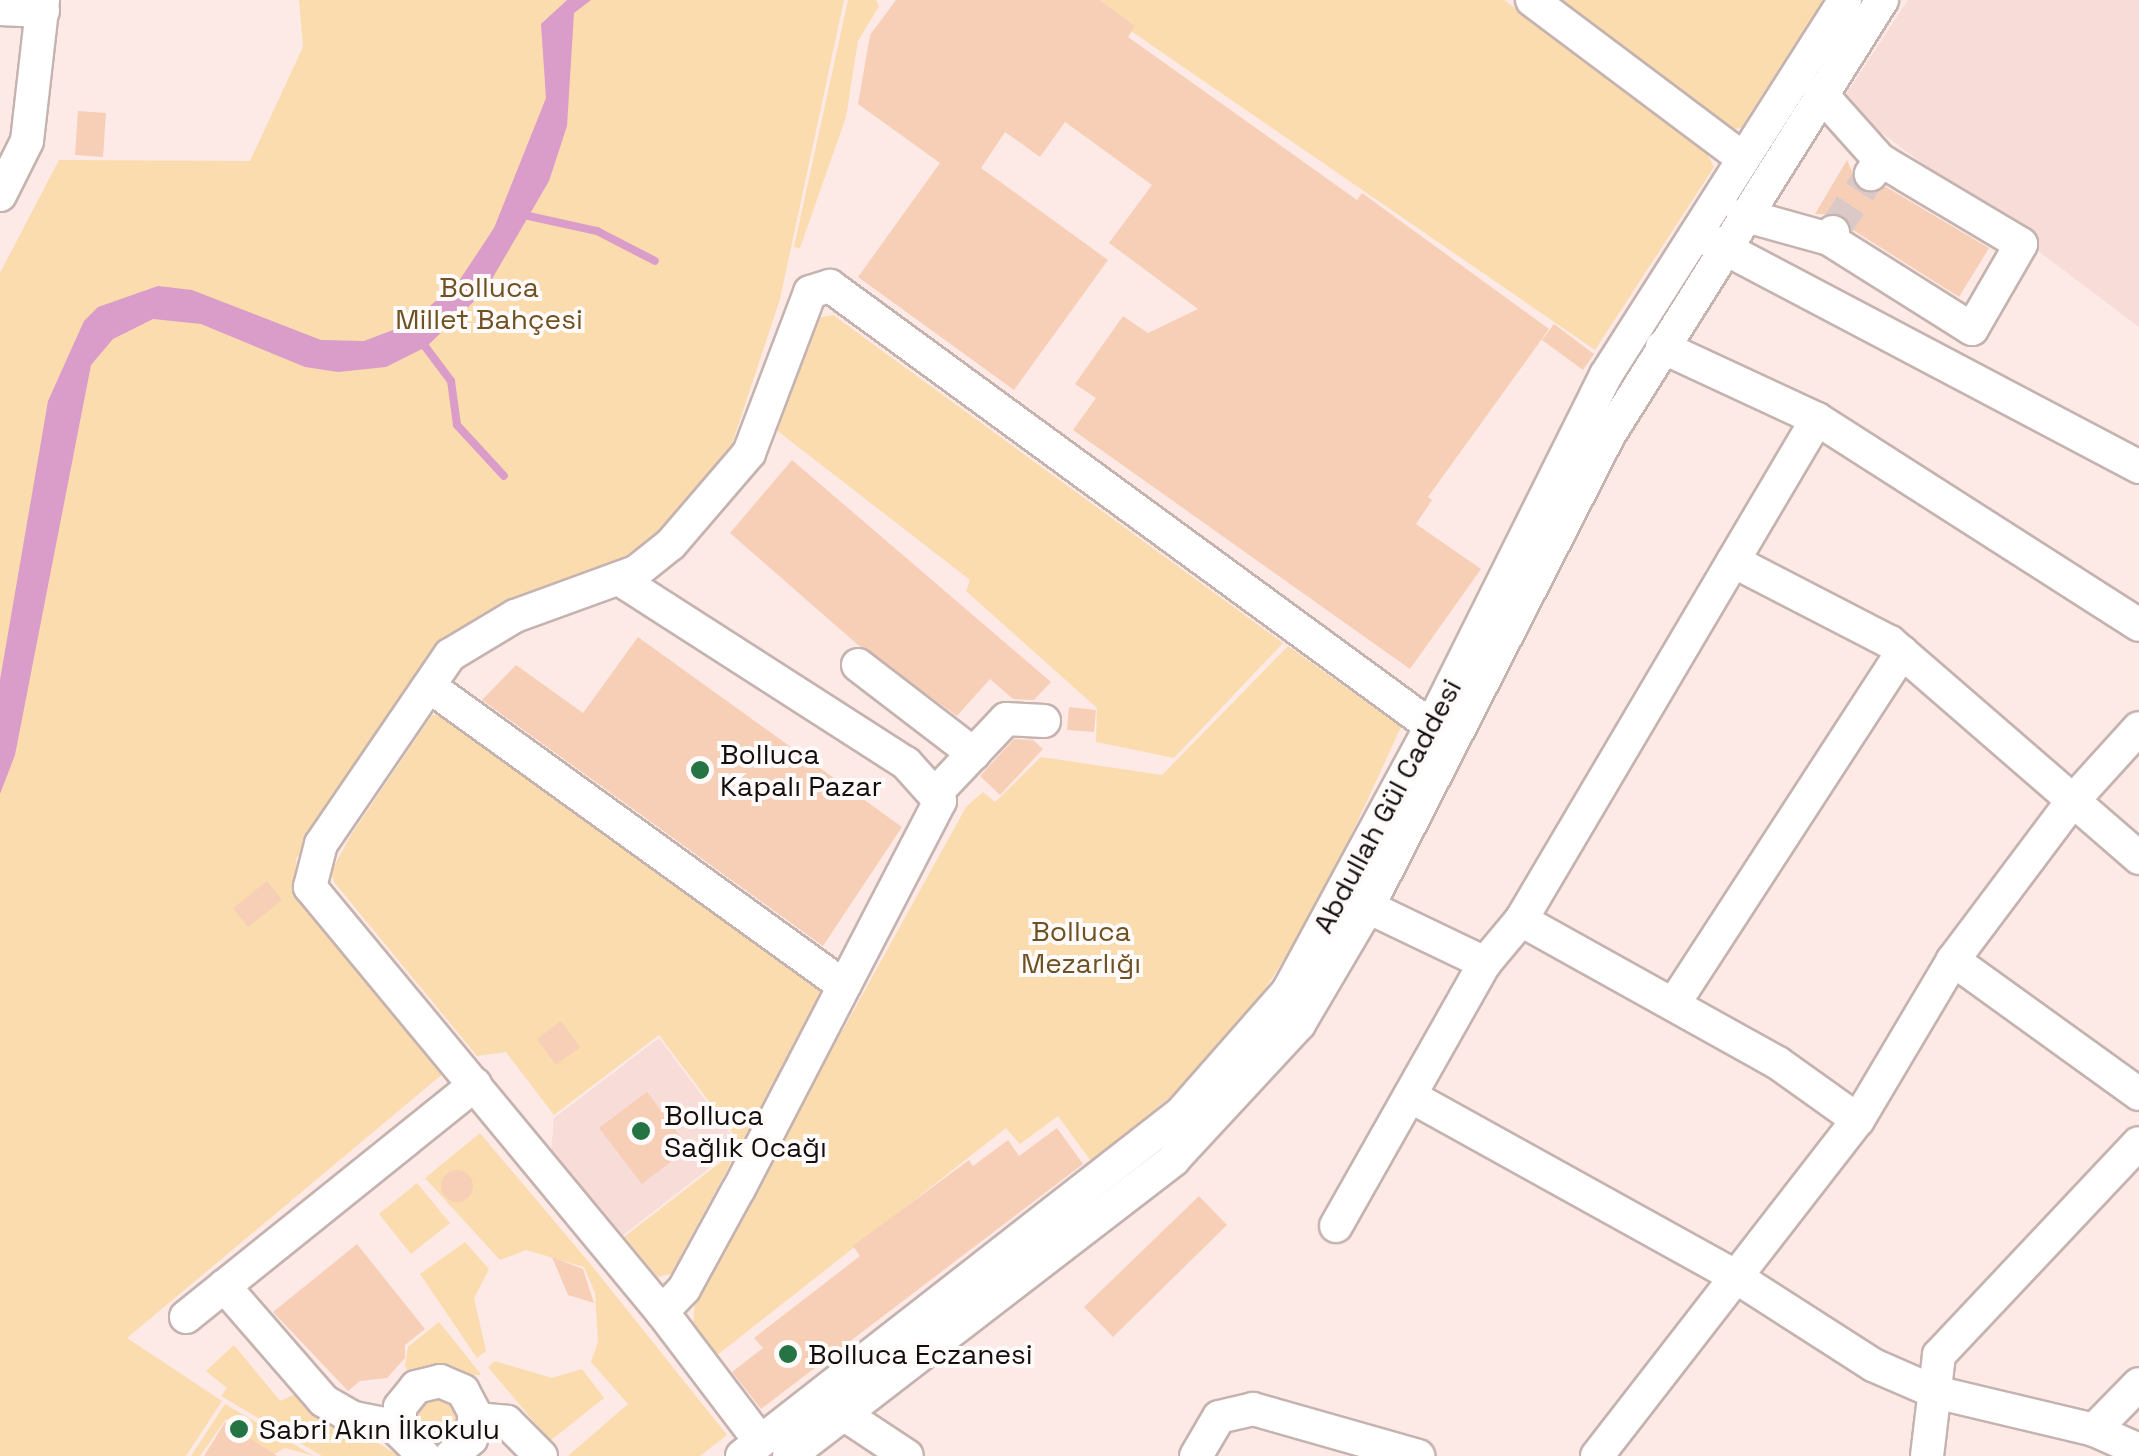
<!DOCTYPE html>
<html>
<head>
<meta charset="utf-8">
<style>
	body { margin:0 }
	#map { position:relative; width:2139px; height:1456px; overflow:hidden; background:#fdeae7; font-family:"Space Grotesk",sans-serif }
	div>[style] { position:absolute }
	.built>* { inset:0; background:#f7dcd8 }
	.green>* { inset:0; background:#fadcaf }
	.round { border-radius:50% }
	.water>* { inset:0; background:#da9cc9 }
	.stream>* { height:8px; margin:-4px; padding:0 4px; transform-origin:4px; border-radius:4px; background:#da9cc9 }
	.building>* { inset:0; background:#f7cfb6 }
	.minor-tunnel>* { height:32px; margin-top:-16px; transform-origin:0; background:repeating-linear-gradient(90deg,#dac9c6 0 32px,transparent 0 48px) }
	.roads { filter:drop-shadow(2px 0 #c5b3b0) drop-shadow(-2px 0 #c5b3b0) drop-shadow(0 2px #c5b3b0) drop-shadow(0 -2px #c5b3b0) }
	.minor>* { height:32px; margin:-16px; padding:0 16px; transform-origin:16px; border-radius:16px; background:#fff }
	.dots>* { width:28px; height:28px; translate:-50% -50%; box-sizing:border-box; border:5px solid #fffbfa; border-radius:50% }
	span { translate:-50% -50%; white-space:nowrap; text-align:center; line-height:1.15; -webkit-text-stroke:8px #fffbfa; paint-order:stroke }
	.park-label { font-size:28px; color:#6f5223 }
	.poi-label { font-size:28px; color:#150e0e }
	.left { translate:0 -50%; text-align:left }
	.street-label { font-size:28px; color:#150e0e }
</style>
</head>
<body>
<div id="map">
	<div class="built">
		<i style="clip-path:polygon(1908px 0,2139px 0,2139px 327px,1841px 102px)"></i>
		<i style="clip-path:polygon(659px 1038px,739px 1145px,622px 1236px,551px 1154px,554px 1118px)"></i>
	</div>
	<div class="green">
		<i style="clip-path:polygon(299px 0,844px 0,780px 299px,732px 444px,678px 517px,620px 560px,491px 610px,449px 639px,423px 664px,296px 859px,298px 881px,445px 1072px,127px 1338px,222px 1401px,186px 1456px,0 1456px,0 273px,59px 160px,250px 161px,303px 47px)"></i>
		<i style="clip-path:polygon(848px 0,876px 0,879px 6px,858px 41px,846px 117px,800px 248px,794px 247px)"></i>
		<i style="clip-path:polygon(1086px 0,1504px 0,1704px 148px,1714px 167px,1595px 350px)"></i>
		<i style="clip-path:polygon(1556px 0,1823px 0,1741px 128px,1734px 129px)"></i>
		<i style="clip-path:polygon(833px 315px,1283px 643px,1174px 758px,1096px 742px,1097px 708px,966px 591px,970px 580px,775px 429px,817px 318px)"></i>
		<i style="clip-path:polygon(1288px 646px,1401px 727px,1317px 909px,1257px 1001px,1189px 1082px,1091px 1161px,1058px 1116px,1020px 1144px,1006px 1128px,716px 1356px,693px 1325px,695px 1298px,966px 807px,983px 792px,995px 802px,1041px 757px,1162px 775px)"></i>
		<i style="clip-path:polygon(432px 715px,448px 716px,824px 987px,741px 1144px,659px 1035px,554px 1115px,506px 1052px,477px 1056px,334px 882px,331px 872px,351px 835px)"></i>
		<i style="clip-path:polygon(480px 1133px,592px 1266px,727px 1435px,700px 1456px,568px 1456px,628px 1404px,591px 1362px,598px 1342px,595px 1293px,584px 1267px,526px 1250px,500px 1260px,425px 1178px)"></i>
		<i style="clip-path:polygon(739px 1148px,671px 1274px,658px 1277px,624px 1237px)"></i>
		<i style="clip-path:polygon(417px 1183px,450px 1223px,411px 1254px,379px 1214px)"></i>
		<i style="clip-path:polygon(465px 1242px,489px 1269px,474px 1298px,486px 1351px,477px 1358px,420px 1274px)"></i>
		<i style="clip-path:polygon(439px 1322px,480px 1373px,480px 1375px,413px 1377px,405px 1366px,408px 1347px)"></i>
		<i style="clip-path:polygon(234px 1345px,280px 1401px,298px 1393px,399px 1456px,322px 1456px,221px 1396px,227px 1388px,206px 1371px)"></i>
		<i style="clip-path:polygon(495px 1361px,552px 1378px,582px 1369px,604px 1398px,550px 1441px,488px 1367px)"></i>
		<i class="round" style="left:412px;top:1398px;width:48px;height:48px"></i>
		<i style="clip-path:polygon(225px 1404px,314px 1456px,285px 1448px,271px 1456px,226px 1419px,200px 1456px,191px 1456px)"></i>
	</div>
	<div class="water">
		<i style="clip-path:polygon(567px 0,591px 0,574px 13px,567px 126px,549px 181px,485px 291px,426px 347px,386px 367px,338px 372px,305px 367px,201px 324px,153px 319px,113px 339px,91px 365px,15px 755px,0 794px,0 680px,48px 401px,84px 321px,98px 307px,158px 286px,192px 290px,321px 340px,364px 341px,406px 325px,457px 284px,494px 228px,546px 98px,541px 24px)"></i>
	</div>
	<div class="stream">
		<i style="left:524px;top:215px;width:75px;rotate:12.4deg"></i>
		<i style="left:597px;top:231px;width:65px;rotate:27.3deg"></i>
		<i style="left:421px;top:341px;width:50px;rotate:53.1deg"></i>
		<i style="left:451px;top:381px;width:44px;rotate:82.2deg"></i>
		<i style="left:457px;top:425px;width:69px;rotate:47.3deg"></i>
	</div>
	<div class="building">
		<i style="clip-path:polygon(896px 0,1099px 0,1135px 26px,1128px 37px,1357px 200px,1362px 193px,1549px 329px,1428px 497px,1432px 500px,1416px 524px,1481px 569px,1410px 669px,1073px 430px,1096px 398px,1075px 384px,1123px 316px,1148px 333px,1198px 309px,1109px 243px,1152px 185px,1065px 122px,1040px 157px,1005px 132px,981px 168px,1108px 260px,1014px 390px,858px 277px,940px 163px,858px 104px,870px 35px)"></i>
		<i style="clip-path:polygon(78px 111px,106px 113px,103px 157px,75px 155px)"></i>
		<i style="clip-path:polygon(1847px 160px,1861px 191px,1886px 187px,1989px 248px,1959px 297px,1853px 230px,1844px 215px,1815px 214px)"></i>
		<i style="clip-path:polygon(1554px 324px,1594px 354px,1583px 370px,1542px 340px)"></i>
		<i style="clip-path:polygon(792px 460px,1051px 682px,1034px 700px,1013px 699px,990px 679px,957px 716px,858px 645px,730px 533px)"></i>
		<i style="clip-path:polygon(638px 637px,902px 827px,823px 946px,482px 700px,516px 665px,583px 713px)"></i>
		<i style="clip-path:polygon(1069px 707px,1096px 710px,1094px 732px,1067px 730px)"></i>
		<i style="clip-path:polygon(1014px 739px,1033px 740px,1043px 749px,1000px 795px,980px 776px)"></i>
		<i style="clip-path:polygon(267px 881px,282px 900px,248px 927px,233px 908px)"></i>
		<i style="clip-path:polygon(561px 1021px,580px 1047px,556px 1065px,537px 1039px)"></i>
		<i style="clip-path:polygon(647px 1092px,689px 1148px,642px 1184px,599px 1128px)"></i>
		<i style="clip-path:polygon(1057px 1128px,1083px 1164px,761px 1409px,732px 1372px,763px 1348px,754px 1338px,860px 1256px,853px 1246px,969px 1160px,973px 1166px,1008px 1140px,1019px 1156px)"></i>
		<i class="round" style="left:441px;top:1170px;width:32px;height:32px"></i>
		<i style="clip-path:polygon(1199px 1196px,1227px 1225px,1113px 1337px,1084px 1307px)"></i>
		<i style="clip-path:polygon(357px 1244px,425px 1329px,405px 1345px,405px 1358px,387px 1378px,360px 1381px,348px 1391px,273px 1312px)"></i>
		<i style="clip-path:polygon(552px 1257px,583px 1269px,594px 1303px,568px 1295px)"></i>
		<i style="clip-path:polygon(225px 1422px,277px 1456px,204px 1456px)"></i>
	</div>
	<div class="minor-tunnel">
		<i style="left:1833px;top:232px;width:69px;rotate:-56.8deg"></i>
	</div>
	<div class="roads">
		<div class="minor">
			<i style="left:1532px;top:0;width:261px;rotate:36.9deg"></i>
			<i style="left:0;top:9px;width:43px;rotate:2.7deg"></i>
			<i style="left:1821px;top:94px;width:89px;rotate:48.2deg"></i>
			<i style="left:1880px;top:160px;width:17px;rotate:123deg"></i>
			<i style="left:0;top:195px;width:60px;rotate:-63.4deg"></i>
			<i style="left:27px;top:141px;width:142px;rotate:-83.5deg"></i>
			<i style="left:1743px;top:215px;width:89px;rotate:15.6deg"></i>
			<i style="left:1829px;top:239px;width:8px;rotate:-60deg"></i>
			<i style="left:1705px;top:238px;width:491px;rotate:27.8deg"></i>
			<i style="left:1829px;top:239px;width:169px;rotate:32.2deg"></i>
			<i style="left:1972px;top:329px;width:98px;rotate:-60deg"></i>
			<i style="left:2021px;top:244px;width:164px;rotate:-149.2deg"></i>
			<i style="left:1662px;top:347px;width:171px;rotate:24.9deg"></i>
			<i style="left:1817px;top:419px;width:382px;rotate:32.6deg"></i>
			<i style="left:1733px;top:561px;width:177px;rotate:27.3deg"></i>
			<i style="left:1890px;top:642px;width:330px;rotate:40.9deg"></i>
			<i style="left:619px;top:579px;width:341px;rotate:32.7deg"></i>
			<i style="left:906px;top:763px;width:51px;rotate:48.2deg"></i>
			<i style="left:940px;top:801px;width:438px;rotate:117.4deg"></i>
			<i style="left:738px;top:1190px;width:113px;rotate:118.6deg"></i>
			<i style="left:684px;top:1289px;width:32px;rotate:134deg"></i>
			<i style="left:858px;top:665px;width:146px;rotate:37.5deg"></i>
			<i style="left:429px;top:686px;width:512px;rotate:35.86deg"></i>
			<i style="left:935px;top:794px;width:103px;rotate:-46.6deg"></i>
			<i style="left:1006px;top:719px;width:38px;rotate:3deg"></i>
			<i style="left:1368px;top:907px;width:130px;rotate:25.6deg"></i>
			<i style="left:1485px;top:963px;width:56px;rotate:-50.1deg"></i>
			<i style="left:1521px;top:920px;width:582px;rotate:-59.42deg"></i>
			<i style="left:1521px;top:920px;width:294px;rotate:29.1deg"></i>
			<i style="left:1778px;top:1063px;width:98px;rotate:35.5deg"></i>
			<i style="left:1953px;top:960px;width:229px;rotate:35.8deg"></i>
			<i style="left:1675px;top:1002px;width:417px;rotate:-57deg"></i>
			<i style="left:1410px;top:1096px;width:373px;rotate:29deg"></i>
			<i style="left:1736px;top:1277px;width:163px;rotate:32.7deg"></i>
			<i style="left:1873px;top:1365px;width:68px;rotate:23.5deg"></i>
			<i style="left:1935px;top:1392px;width:163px;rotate:13.4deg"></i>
			<i style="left:2094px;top:1430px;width:49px;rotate:24deg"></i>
			<i style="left:1336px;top:1226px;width:302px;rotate:-60.5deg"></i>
			<i style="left:224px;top:1286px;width:152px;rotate:49deg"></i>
			<i style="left:324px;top:1401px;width:34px;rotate:30deg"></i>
			<i style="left:354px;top:1418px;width:46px;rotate:11.3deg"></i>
			<i style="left:186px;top:1317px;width:371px;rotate:-38.8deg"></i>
			<i style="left:845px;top:1415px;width:74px;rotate:33.5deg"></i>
			<i style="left:475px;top:1419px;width:32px;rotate:5deg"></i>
			<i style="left:507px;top:1422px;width:48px;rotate:45deg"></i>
			<i style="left:2094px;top:1430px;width:64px;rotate:-45.6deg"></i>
			<i style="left:760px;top:1441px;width:162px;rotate:-127.2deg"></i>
			<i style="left:662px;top:1312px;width:552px;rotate:-129.63deg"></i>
			<i style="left:310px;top:887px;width:44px;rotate:-75.7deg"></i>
			<i style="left:321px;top:844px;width:229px;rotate:-55.7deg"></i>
			<i style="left:450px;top:655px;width:76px;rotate:-31deg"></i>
			<i style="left:515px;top:616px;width:129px;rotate:-20deg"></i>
			<i style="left:636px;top:572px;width:45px;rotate:-38.7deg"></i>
			<i style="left:671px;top:544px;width:120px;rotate:-49.4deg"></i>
			<i style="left:749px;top:453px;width:172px;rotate:-69.2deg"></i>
			<i style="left:810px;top:292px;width:21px;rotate:-17deg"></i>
			<i style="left:830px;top:286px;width:745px;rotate:36.21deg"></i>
			<i style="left:424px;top:1456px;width:34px;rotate:-135deg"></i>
			<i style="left:400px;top:1432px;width:25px;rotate:-90deg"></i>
			<i style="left:400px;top:1407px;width:26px;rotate:-51deg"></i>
			<i style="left:416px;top:1387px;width:25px;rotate:-14deg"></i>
			<i style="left:440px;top:1381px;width:25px;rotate:23deg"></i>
			<i style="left:463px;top:1391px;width:26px;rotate:62deg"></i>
			<i style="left:475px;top:1414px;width:25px;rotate:99deg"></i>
			<i style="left:471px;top:1439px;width:26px;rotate:140deg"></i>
			<i style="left:742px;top:1456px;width:557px;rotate:-38deg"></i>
			<i style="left:1181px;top:1113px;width:162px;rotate:-48.7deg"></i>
			<i style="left:1288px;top:991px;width:301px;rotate:-61.6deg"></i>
			<i style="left:1431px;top:726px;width:392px;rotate:-63.5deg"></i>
			<i style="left:1606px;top:375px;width:445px;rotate:-57.5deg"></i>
			<i style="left:789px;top:1456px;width:486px;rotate:-37.6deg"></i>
			<i style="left:1174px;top:1159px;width:184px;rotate:-47.2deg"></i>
			<i style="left:1299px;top:1024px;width:136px;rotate:-59.5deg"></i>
			<i style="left:1368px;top:907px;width:530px;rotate:-62.95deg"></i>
			<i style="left:1609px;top:435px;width:514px;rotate:-57.89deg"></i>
			<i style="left:1196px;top:1456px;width:45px;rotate:-59.5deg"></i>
			<i style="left:1219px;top:1417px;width:35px;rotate:-13deg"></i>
			<i style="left:1253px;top:1409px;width:172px;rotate:15.9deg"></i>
			<i style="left:1597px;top:1456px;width:425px;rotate:-52.2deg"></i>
			<i style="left:1858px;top:1120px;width:186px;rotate:-59.3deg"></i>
			<i style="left:1953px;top:960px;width:196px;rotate:-53.1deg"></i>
			<i style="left:2071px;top:803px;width:101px;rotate:-47.8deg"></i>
			<i style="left:1927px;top:1456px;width:102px;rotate:-83.2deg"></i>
			<i style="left:1939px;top:1355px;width:291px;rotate:-46.7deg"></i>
		</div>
	</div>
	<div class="dots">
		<i style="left:700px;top:770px;background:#247444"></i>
		<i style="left:641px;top:1131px;background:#247444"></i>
		<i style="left:788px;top:1354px;background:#247444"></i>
		<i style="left:239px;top:1429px;background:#247444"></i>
	</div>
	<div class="park-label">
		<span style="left:489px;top:303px">Bolluca<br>Millet Bahçesi</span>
		<span style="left:1081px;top:947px">Bolluca<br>Mezarlığı</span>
	</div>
	<div class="poi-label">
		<span class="left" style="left:720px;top:770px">Bolluca<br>Kapalı Pazar</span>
		<span class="left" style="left:664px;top:1131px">Bolluca<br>Sağlık Ocağı</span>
		<span class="left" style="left:808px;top:1354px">Bolluca Eczanesi</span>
		<span class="left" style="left:259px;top:1429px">Sabri Akın İlkokulu</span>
	</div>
	<div class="street-label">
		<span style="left:1387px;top:806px;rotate:-62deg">Abdullah Gül Caddesi</span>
	</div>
</div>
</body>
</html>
